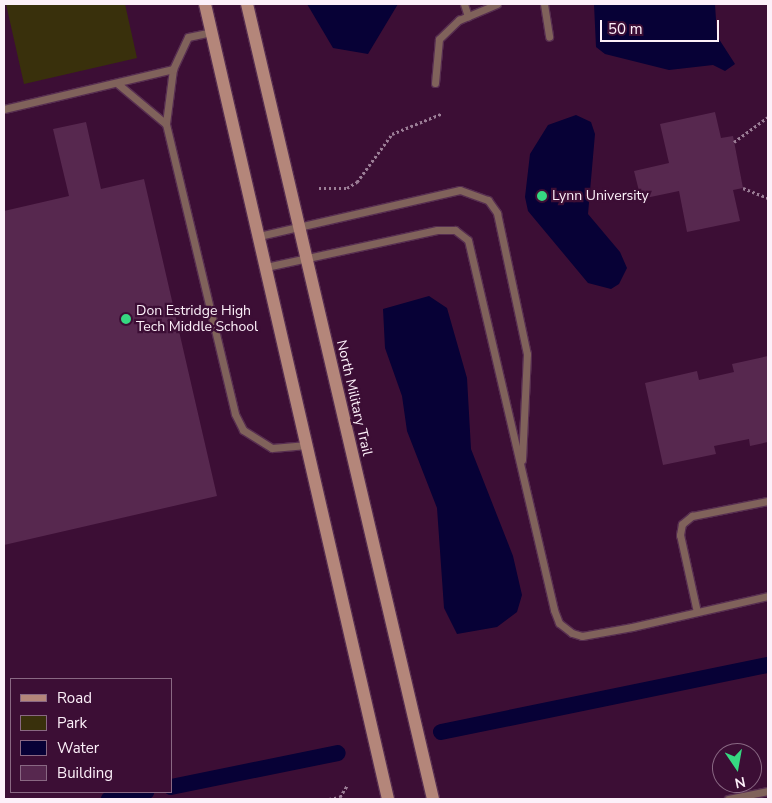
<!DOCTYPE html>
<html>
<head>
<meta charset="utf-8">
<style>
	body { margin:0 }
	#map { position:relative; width:772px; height:803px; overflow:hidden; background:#3c0e35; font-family:"Nunito Sans",sans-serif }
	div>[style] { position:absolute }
	.green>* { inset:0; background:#39300c }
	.water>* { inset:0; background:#070136 }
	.canal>* { height:16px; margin:-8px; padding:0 8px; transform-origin:8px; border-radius:8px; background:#070136 }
	.building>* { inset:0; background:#57284f }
	.path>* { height:3px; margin-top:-1.5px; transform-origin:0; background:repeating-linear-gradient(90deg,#9b7d96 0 2.5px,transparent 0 5px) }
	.roads { filter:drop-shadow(1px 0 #572e50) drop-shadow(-1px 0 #572e50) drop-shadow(0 1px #572e50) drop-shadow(0 -1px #572e50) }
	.service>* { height:7px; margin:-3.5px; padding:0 3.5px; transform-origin:3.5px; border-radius:3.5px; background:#80625b }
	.secondary>* { height:12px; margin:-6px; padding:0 6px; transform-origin:6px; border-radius:6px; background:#b4867a }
	.dots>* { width:14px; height:14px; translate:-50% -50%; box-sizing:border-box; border:2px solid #3c0e35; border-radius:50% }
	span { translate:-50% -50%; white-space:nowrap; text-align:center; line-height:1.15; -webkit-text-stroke:4.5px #3c0e35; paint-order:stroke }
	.poi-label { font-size:14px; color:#fcf0f9 }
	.left { translate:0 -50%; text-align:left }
	.street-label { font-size:14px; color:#fcf0f9 }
	.frame { position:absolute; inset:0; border:5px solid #fcf0f9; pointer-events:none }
	.legend { position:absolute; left:10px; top:678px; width:162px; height:115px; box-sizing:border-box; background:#3c0e35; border:1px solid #896883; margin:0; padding:6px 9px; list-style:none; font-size:15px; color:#fcf0f9 }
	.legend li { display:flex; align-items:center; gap:10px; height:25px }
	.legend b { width:25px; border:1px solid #896883 }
	.north { position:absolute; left:712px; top:743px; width:50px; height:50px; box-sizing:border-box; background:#3c0e35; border:1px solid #896883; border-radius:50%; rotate:168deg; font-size:14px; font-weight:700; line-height:20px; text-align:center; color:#fcf0f9 }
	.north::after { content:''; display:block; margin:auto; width:18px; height:22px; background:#36d881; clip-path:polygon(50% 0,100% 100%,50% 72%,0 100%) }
	.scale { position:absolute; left:600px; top:20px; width:119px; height:22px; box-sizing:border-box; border:2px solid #fcf0f9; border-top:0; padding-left:6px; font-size:15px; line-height:18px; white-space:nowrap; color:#fcf0f9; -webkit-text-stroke:4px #3c0e35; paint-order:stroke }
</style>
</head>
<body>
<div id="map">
	<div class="green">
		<i style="clip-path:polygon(6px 4px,125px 4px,137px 58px,24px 84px)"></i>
	</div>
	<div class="water">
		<i style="clip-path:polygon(307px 4px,398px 4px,368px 54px,333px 48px)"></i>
		<i style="clip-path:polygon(594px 4px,715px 4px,717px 36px,735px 64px,725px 71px,713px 65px,669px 70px,605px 54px,596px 47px)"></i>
		<i style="clip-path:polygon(576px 115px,591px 122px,595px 134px,588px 214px,620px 252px,627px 268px,619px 284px,611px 289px,588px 283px,528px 211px,525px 197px,530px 154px,548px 125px)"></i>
		<i style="clip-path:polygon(429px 296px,447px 308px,467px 378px,471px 449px,513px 556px,522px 595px,517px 612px,497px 627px,457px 634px,444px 608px,437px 508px,407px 431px,402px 396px,385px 348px,383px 309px)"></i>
	</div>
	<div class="canal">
		<i style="left:441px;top:732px;width:334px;rotate:-11.6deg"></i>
		<i style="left:171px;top:787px;width:170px;rotate:-11.5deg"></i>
		<i style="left:109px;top:799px;width:38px;rotate:-11deg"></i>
	</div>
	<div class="building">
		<i style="clip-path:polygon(715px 112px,721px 138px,733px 136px,743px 188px,733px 190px,740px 221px,687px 232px,679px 191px,641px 199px,634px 171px,669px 163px,660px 124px)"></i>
		<i style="clip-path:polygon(86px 122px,101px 189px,144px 179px,217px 496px,4px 545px,4px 211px,69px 196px,53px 129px)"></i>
		<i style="clip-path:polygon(768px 356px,768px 442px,750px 446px,749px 439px,714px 446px,716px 454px,663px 465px,645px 383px,697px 371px,699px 380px,734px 372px,732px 364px)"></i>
	</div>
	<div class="path">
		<i style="left:734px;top:142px;width:42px;rotate:-36.3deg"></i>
		<i style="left:319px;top:188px;width:28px"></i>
		<i style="left:347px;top:188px;width:12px;rotate:-31deg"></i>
		<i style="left:357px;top:182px;width:59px;rotate:-53.9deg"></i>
		<i style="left:392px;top:134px;width:53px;rotate:-22.2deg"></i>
		<i style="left:743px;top:188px;width:27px;rotate:22deg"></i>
		<i style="left:329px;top:799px;width:11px;rotate:-10deg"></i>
		<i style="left:340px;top:797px;width:13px;rotate:-58deg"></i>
	</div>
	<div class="roads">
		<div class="service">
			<i style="left:464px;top:4px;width:13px;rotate:72deg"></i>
			<i style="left:544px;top:4px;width:33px;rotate:81deg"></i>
			<i style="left:173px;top:69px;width:55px;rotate:97.3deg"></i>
			<i style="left:166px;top:124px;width:298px;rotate:76.6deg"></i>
			<i style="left:235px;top:414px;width:18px;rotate:63deg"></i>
			<i style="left:243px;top:430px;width:34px;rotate:32deg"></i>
			<i style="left:272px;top:448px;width:35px;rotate:-5deg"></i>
			<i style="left:435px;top:83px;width:44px;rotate:-84.8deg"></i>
			<i style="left:439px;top:39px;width:28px;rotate:-44deg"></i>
			<i style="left:459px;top:20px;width:41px;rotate:-22.8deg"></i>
			<i style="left:118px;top:84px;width:62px;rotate:39.8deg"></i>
			<i style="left:4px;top:109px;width:174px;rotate:-13.3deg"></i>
			<i style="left:173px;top:69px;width:35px;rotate:-65deg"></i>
			<i style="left:188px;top:37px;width:25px;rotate:-12deg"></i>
			<i style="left:259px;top:236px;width:206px;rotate:-12.9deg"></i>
			<i style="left:460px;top:190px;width:30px;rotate:20deg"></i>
			<i style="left:488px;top:200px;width:16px;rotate:55deg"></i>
			<i style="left:497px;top:213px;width:144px;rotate:78deg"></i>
			<i style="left:527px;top:354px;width:106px;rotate:92.7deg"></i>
			<i style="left:266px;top:267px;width:175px;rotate:-12.2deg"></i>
			<i style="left:437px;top:230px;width:18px"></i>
			<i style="left:455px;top:230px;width:16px;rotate:38deg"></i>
			<i style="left:468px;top:240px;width:380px;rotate:76.9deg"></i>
			<i style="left:554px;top:610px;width:14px;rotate:69deg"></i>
			<i style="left:559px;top:623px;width:16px;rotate:38deg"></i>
			<i style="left:572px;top:633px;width:10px;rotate:17deg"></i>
			<i style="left:582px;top:636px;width:51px;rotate:-10.2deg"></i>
			<i style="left:632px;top:627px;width:139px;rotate:-12.8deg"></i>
			<i style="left:697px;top:612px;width:79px;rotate:-102.4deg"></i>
			<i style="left:680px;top:535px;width:11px;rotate:-80deg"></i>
			<i style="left:682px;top:524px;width:13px;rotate:-39deg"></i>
			<i style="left:692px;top:516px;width:77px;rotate:-11.2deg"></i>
			<i style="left:728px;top:799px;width:41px;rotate:-11.3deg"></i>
		</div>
		<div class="secondary">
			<i style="left:205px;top:4px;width:816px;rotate:77.04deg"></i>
			<i style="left:247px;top:4px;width:816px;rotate:76.83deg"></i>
		</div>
	</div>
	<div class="dots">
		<i style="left:542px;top:196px;background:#36d881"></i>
		<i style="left:126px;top:319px;background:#36d881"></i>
	</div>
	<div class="poi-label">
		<span class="left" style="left:552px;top:196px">Lynn University</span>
		<span class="left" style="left:136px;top:319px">Don Estridge High<br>Tech Middle School</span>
	</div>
	<div class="street-label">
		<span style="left:354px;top:398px;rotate:77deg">North Military Trail</span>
	</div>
	<div class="frame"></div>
	<ul class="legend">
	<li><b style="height:6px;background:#b4867a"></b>Road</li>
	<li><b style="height:14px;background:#39300c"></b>Park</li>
	<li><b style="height:14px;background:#070136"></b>Water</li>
	<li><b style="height:14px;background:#57284f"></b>Building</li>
	</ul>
	<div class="north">N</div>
	<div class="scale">50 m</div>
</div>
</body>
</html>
